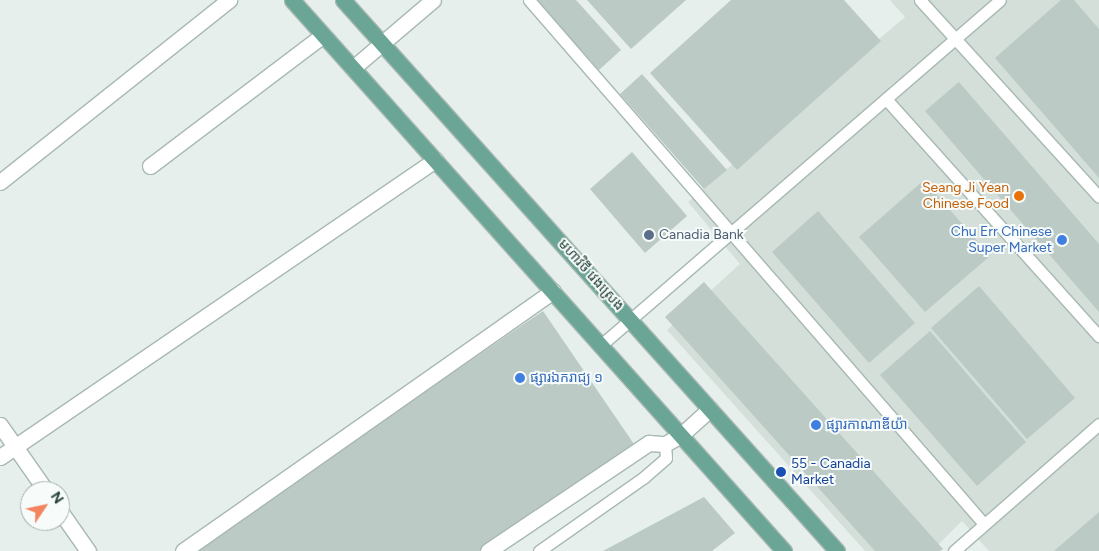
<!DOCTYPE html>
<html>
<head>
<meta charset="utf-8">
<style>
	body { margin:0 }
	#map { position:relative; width:1099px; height:551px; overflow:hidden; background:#e6efeb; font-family:Figtree,"Noto Sans Khmer",sans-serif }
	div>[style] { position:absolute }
	.built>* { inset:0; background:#d4dfda }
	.building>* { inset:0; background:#bbcac4 }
	.roads { filter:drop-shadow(1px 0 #a8b8b2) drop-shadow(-1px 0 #a8b8b2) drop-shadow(0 1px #a8b8b2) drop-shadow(0 -1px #a8b8b2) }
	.lane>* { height:11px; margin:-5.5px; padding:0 5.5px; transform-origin:5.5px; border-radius:5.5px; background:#fff }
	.street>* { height:15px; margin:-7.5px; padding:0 7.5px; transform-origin:7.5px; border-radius:7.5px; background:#fff }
	.primary>* { height:15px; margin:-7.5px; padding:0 7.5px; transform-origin:7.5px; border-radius:7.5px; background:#6aa596 }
	.dots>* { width:14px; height:14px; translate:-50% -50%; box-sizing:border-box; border:2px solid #f7fbf9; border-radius:50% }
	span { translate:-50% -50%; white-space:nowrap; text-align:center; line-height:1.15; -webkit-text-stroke:4px #f7fbf9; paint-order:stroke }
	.food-label { font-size:14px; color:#c56008 }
	.right { translate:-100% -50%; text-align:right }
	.shop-label { font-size:14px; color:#366cbe }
	.left { translate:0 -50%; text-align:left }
	.service-label { font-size:14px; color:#4e5e75 }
	.street-label { font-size:14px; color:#24423a }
	.transit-label { font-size:14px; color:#164399 }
	.north { position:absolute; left:20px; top:481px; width:50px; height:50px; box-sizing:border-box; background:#f7fbf9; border:1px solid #a3b1ad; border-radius:50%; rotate:56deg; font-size:14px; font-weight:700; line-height:20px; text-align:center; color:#24423a }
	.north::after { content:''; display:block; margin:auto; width:18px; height:22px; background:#f4845f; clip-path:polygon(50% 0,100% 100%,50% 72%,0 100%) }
</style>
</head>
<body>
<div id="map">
	<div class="built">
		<i style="clip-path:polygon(890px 0,1099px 0,1099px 551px,989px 551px,962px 521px,932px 551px,865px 551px,667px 330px,740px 264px,688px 202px,905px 17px)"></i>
	</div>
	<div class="building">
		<i style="clip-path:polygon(536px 0,576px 0,621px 50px,599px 70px)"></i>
		<i style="clip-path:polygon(587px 0,686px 0,631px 49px)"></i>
		<i style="clip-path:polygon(731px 0,844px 0,881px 41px,737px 170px,650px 73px)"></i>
		<i style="clip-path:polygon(1061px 0,1074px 0,1099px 29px,1099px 178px,995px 58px)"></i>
		<i style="clip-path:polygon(642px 74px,727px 170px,704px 189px,620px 94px)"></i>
		<i style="clip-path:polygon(959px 82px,1099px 244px,1099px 312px,925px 111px)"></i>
		<i style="clip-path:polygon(632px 152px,687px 216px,645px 253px,590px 189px)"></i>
		<i style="clip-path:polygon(924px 180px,990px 256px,925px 312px,859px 237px)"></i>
		<i style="clip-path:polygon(818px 211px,915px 323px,869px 363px,772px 252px)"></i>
		<i style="clip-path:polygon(704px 282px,943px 549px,940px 551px,875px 551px,665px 317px)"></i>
		<i style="clip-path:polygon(979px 286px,1075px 398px,1027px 439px,931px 328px)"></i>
		<i style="clip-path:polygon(543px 311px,636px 447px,481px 551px,191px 551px)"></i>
		<i style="clip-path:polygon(930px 331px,1026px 442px,977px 486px,880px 375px)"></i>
		<i style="clip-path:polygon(704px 497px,735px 533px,712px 551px,603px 551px)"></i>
		<i style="clip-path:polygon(1099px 512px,1099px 551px,1054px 551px)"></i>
	</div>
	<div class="roads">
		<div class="lane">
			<i style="left:529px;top:0;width:694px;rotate:49.03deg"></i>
			<i style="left:920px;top:0;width:266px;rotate:47.7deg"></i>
			<i style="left:886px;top:99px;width:319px;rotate:48.1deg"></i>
			<i style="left:601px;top:345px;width:527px;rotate:-40.85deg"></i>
			<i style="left:539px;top:551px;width:127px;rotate:-35.1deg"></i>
			<i style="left:643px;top:478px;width:30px;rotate:-41deg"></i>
			<i style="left:666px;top:458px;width:14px;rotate:-94deg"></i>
			<i style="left:954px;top:551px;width:193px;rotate:-41.2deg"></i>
		</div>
		<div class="street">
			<i style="left:353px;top:68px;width:105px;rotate:-40.4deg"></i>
			<i style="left:150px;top:166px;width:217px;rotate:-37.1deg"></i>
			<i style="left:0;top:182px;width:293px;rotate:-38.5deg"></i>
			<i style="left:0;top:425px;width:80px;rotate:55.1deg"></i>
			<i style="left:0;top:457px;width:527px;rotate:-34.32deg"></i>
			<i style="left:60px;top:511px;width:49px;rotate:55deg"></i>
			<i style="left:183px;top:551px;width:452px;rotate:-35.1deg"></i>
			<i style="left:488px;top:551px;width:194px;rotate:-33.9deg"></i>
			<i style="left:649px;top:443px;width:16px;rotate:4deg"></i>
			<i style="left:665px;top:444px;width:18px;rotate:-29deg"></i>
			<i style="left:681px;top:435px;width:39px;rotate:-42deg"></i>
		</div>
		<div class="primary">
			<i style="left:292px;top:0;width:739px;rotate:48.24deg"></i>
			<i style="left:343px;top:0;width:740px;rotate:48.12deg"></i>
		</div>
	</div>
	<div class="dots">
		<i style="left:1019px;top:196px;background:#e8710a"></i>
		<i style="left:649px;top:235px;background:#5c6f8a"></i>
		<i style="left:1062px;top:240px;background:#3f7fe0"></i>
		<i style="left:520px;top:378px;background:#3f7fe0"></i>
		<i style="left:816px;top:425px;background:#3f7fe0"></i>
		<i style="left:781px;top:472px;background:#1a4fb4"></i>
	</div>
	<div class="food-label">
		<span class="right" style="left:1009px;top:196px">Seang Ji Yean<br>Chinese Food</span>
	</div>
	<div class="shop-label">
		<span class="right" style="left:1052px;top:240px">Chu Err Chinese<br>Super Market</span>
		<span class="left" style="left:530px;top:378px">ផ្សារឯករាជ្យ ១</span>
		<span class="left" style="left:826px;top:425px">ផ្សារកាណាឌីយ៉ា</span>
	</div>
	<div class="service-label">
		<span class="left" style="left:659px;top:235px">Canadia Bank</span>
	</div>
	<div class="street-label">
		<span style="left:591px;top:275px;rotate:48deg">មហាវិថី វេងស្រេង</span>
	</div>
	<div class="transit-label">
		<span class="left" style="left:791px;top:472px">55 - Canadia<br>Market</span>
	</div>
	<div class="north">N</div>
</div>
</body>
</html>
